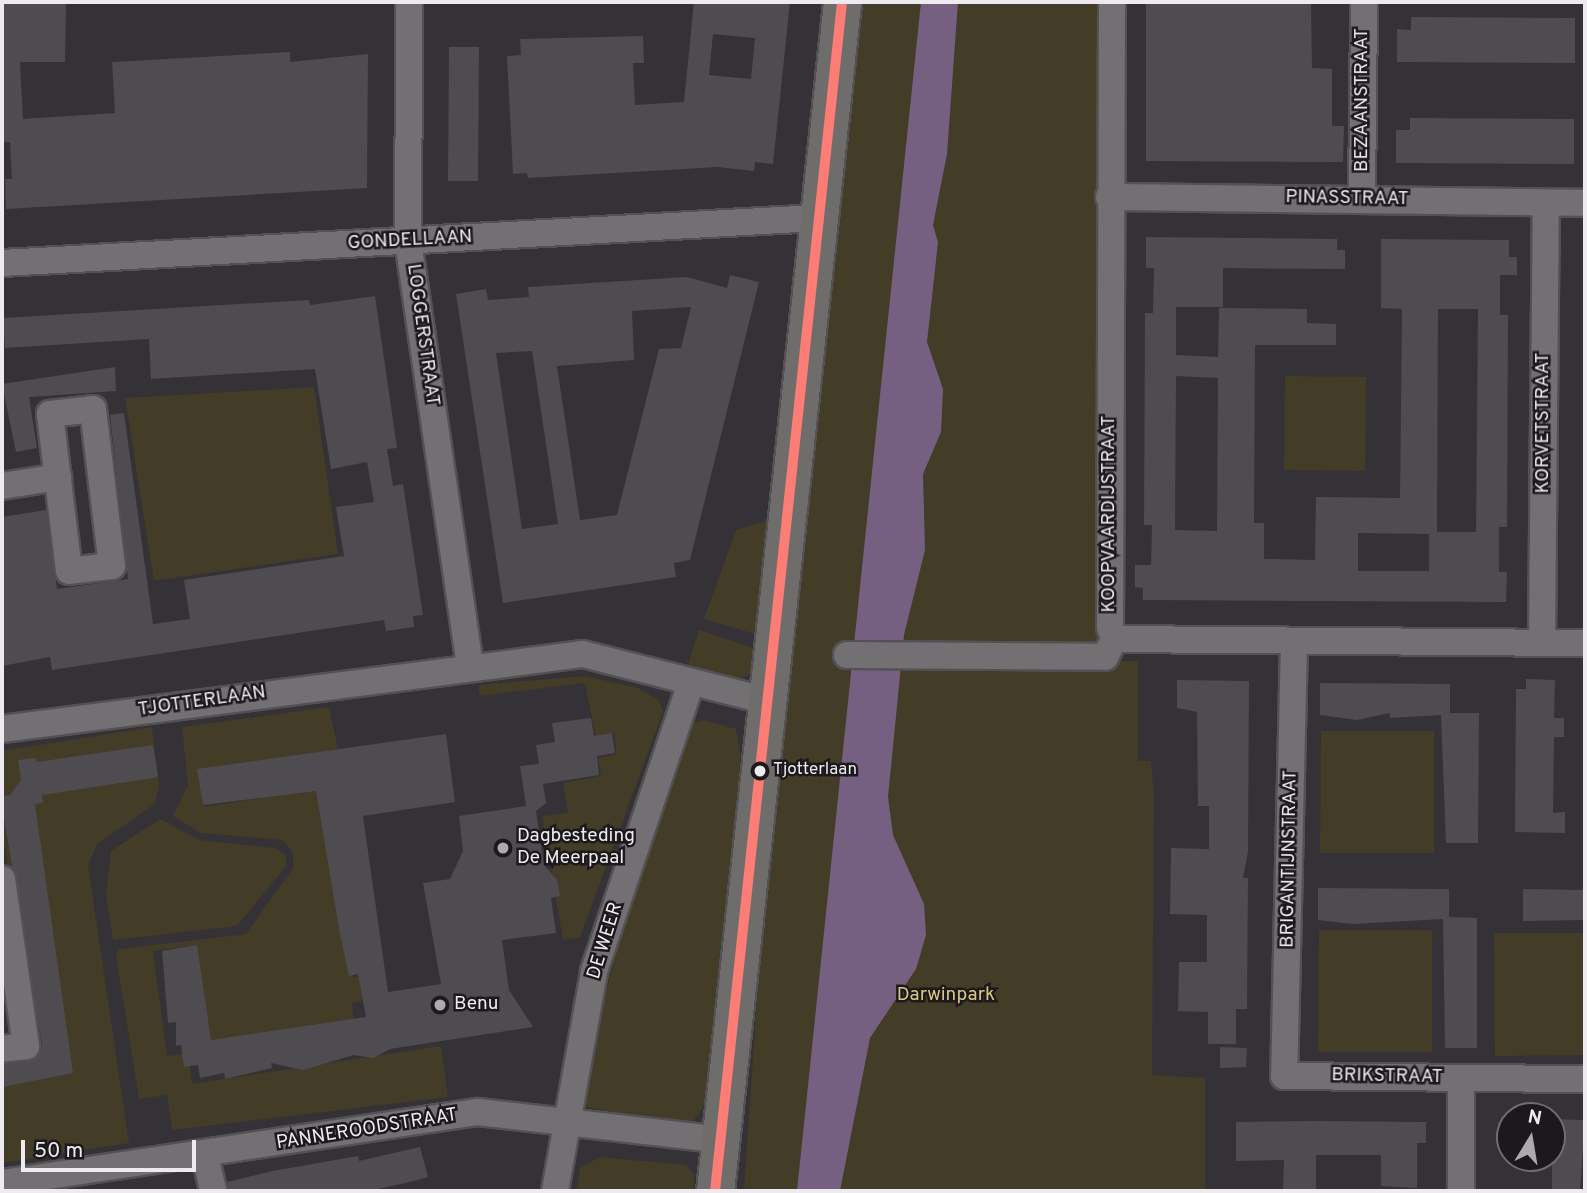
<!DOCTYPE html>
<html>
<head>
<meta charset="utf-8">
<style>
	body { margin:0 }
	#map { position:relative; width:1587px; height:1193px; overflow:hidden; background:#343236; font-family:Overpass,sans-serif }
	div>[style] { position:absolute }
	.green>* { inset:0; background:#433c26 }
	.water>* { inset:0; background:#766082 }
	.building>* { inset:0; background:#4e4c50 }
	.roads { filter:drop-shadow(2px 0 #535154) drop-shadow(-2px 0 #535154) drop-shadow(0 2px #535154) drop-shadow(0 -2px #535154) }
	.street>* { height:26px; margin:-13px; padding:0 13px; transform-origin:13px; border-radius:13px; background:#737074 }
	.secondary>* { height:37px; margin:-18.5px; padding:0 18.5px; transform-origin:18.5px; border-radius:18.5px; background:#6f6c6c }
	.bus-1>* { height:10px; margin:-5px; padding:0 5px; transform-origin:5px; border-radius:5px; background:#fc7c76 }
	.dots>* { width:19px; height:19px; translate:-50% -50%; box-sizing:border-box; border:4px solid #1c191d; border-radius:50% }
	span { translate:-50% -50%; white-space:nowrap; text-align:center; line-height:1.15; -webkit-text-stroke:5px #1c191d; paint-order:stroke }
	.bus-label { font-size:17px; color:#eeebf0 }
	.left { translate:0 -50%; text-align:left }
	.street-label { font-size:19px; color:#eeebf0 }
	.poi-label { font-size:19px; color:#eeebf0 }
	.park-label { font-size:19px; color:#dac67f }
	.frame { position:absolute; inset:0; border:4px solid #eeebf0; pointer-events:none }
	.north { position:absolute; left:1496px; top:1102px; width:70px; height:70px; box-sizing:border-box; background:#1c191d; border:2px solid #706d71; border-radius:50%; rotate:11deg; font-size:19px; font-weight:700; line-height:28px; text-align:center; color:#eeebf0 }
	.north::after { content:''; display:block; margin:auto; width:24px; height:32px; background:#adaaaf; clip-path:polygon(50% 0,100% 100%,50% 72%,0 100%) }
	.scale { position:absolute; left:21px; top:1140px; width:175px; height:32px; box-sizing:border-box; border:4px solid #eeebf0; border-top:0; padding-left:9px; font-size:21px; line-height:24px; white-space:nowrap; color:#eeebf0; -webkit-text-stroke:5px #1c191d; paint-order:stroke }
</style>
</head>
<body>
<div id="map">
	<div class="green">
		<i style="clip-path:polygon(851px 2px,1100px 2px,1101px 652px,1109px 661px,1138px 661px,1138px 761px,1151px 761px,1154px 797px,1152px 1075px,1205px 1078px,1205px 1191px,744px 1191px,762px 924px)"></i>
		<i style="clip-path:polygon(1285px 376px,1366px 377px,1365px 471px,1284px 470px)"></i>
		<i style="clip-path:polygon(314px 387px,338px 554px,154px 581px,125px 398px)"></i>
		<i style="clip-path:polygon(773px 519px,762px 636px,704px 619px,736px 530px)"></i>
		<i style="clip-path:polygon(699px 630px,760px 650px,758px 668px,735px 683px,688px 665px)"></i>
		<i style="clip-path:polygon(585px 676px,638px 688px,659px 700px,663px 712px,580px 937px,563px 940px,542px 816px,568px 813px,563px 783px,601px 776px,598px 758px,617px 754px,614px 734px,596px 737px,585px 683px,480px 696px,478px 685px)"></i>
		<i style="clip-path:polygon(329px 707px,338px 749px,198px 772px,204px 807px,325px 788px,353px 977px,361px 976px,362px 1001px,352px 1003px,354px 1020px,205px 1041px,192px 946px,153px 951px,167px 1056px,188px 1053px,192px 1084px,441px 1046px,448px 1097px,172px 1130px,167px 1095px,139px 1099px,116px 955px,119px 949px,246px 934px,293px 868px,293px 853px,283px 840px,201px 833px,173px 816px,188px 786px,182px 727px)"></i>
		<i style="clip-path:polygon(704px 720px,736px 729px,741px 760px,705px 1104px,690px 1126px,586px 1107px,592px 1051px,617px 947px,693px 723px)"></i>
		<i style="clip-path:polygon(152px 727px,159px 786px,155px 804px,97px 844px,88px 865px,129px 1143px,2px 1163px,2px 1056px,36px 1050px,2px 832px,2px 751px)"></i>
		<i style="clip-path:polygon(1321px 731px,1434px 731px,1434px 853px,1320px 853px)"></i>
		<i style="clip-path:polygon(160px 819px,199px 840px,276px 848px,286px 856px,286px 866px,237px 926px,113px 940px,106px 894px,111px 851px)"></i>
		<i style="clip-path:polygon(1319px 930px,1432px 930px,1432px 1052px,1318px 1052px)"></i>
		<i style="clip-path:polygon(1494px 933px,1585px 933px,1585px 1055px,1495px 1056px)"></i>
		<i style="clip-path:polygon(600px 1157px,686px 1165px,695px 1175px,693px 1191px,577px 1191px,580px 1168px)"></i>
	</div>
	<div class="water">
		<i style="clip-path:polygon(921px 2px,958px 2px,947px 154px,933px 225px,938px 242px,927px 342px,943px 389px,941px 432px,923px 474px,925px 550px,904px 635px,888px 797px,893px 835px,924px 904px,926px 935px,916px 969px,870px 1038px,840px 1191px,797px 1191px)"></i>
	</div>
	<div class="building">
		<i style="clip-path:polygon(2px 2px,66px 2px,65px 62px,20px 62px,23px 119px,115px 113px,112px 62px,290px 52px,290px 62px,368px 54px,367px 188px,6px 209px,5px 179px,12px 179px,10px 142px,2px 142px)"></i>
		<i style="clip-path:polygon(evenodd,694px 2px,790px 2px,773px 164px,755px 162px,754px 171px,718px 167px,528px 178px,527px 173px,513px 174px,507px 56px,521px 55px,520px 39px,643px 36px,644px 63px,633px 63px,635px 105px,684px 102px,694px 2px,713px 34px,755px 38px,751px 79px,709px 75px,713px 34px)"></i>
		<i style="clip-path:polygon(1146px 2px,1311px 2px,1312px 68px,1332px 69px,1332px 126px,1344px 126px,1343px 162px,1146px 161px)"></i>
		<i style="clip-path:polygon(1411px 17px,1575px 18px,1575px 63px,1397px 62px,1397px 29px,1411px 30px)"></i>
		<i style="clip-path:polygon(449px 47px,479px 47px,478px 181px,448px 181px)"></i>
		<i style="clip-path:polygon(1410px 118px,1574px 119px,1574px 164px,1396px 163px,1396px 130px,1410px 130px)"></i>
		<i style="clip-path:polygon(evenodd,1146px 237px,1337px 239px,1337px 250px,1345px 250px,1345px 269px,1223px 268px,1223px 307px,1176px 307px,1176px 355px,1218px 357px,1219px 308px,1307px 309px,1307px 323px,1336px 324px,1336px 345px,1255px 345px,1254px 523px,1264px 523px,1264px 559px,1315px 560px,1316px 497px,1400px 498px,1402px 309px,1381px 308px,1381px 239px,1509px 240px,1509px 257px,1517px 257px,1517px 275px,1500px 275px,1500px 315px,1508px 315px,1507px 527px,1499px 527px,1499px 572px,1507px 572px,1506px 602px,1143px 600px,1143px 588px,1135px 587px,1135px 565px,1151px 565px,1152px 525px,1144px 525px,1145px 313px,1153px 313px,1154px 268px,1146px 268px,1146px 237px,1438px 309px,1478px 309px,1476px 532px,1437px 532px,1438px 309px,1146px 237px,1176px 376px,1218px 378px,1217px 531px,1175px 530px,1176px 376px,1146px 237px,1358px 533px,1429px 534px,1429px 571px,1358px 571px,1358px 533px)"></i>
		<i style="clip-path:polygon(evenodd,730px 275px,759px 282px,690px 560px,674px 563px,676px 577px,503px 603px,456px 294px,486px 289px,488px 300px,529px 297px,528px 287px,687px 277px,727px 288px,730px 275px,691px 307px,681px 348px,659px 349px,617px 515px,580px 520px,557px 366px,634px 360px,632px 311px,691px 307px,730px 275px,532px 351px,558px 524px,522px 529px,496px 353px,532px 351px)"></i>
		<i style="clip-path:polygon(375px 296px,397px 448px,387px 449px,393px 486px,403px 484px,423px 615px,413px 616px,414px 627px,386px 631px,384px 620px,52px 670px,50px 657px,2px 666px,2px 517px,46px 510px,57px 589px,128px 579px,110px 415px,124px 413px,153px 624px,190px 619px,184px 580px,344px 556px,336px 507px,374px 502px,367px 462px,331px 469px,315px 369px,151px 379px,149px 339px,5px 348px,3px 318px,309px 300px,310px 305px)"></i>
		<i style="clip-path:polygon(115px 367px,116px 391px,29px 397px,37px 448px,16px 452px,2px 384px)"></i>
		<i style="clip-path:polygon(1526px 679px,1555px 680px,1554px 718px,1564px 718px,1564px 737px,1554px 737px,1553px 813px,1565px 812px,1565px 833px,1515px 832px,1516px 689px,1526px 689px)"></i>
		<i style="clip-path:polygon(1177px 680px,1249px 681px,1248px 852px,1243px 878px,1248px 878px,1247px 1009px,1236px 1009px,1236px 1044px,1208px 1044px,1208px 1012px,1178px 1011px,1179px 962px,1207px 962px,1207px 915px,1170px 914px,1171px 848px,1209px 849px,1209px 806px,1198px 806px,1197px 712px,1177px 708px)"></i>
		<i style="clip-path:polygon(1320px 683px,1450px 684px,1450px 713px,1479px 713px,1478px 843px,1446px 843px,1441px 715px,1390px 718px,1390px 713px,1357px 720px,1320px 715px)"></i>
		<i style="clip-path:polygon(591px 718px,594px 736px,612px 733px,615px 753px,597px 756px,599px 775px,543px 784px,546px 803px,536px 811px,544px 865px,557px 880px,560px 896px,551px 898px,556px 933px,502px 940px,509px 990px,533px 1027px,390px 1049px,373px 1058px,354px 1055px,303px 1070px,271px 1063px,272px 1068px,225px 1079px,224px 1073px,200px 1078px,198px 1065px,184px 1067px,181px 1045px,176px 1046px,176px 1022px,168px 1023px,162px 951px,197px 945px,211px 1040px,366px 1017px,358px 974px,349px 976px,340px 934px,316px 791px,203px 805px,197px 769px,446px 734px,455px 802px,363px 816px,388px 992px,441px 984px,423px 883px,450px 879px,463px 851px,459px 816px,526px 806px,520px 766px,539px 764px,536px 745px,555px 742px,552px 723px)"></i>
		<i style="clip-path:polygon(153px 745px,158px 776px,153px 778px,42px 795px,43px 803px,35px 804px,73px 1073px,2px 1087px,2px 1064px,35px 1059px,42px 1044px,2px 806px,2px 796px,10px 795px,21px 780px,18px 760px,36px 758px,37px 762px)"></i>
		<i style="clip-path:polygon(1318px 888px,1449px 889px,1449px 917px,1477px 918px,1477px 1048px,1445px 1048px,1443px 919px,1352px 924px,1318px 920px)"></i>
		<i style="clip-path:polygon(1523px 889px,1585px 890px,1585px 920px,1523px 921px)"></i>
		<i style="clip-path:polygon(1220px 1047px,1247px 1048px,1246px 1067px,1220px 1068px)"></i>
		<i style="clip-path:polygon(1552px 1119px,1585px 1120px,1580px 1190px,1552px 1189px)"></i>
		<i style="clip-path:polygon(1315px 1121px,1426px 1122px,1426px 1143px,1417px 1143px,1417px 1188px,1381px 1186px,1381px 1155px,1316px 1155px,1316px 1190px,1283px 1190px,1284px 1160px,1236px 1161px,1236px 1122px)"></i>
		<i style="clip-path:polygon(420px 1147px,428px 1177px,406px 1183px,368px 1191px,228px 1191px,227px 1182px,273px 1171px,358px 1156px,359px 1161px)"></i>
	</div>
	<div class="roads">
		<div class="street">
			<i style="left:409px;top:2px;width:239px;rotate:90.2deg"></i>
			<i style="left:408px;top:241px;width:429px;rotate:81.7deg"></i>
			<i style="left:1112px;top:2px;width:625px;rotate:90.18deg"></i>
			<i style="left:1110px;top:627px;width:13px;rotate:72deg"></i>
			<i style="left:1114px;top:639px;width:471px;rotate:0.5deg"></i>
			<i style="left:1109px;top:197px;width:476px;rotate:0.7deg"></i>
			<i style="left:1362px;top:198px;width:196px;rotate:-89.4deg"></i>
			<i style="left:2px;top:263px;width:817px;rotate:-3.16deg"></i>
			<i style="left:93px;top:409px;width:158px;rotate:83.1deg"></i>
			<i style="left:112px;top:566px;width:43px;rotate:173.4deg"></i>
			<i style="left:69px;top:571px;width:158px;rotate:-96.9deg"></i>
			<i style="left:50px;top:414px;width:43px;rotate:-6.6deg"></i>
			<i style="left:2px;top:486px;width:57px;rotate:-9.1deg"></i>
			<i style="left:1294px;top:643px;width:433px;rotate:91.3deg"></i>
			<i style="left:1284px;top:1076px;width:301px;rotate:0.6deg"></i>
			<i style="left:1542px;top:643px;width:440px;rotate:-89.5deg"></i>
			<i style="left:847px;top:655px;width:258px;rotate:0.4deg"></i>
			<i style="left:1105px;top:657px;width:20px;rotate:-63deg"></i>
			<i style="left:2px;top:729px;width:586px;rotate:-7.36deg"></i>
			<i style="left:583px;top:654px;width:191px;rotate:14.3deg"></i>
			<i style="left:2px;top:879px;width:169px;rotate:81.8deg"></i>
			<i style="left:26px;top:1046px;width:24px;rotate:173deg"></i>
			<i style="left:205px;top:1155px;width:37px;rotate:77deg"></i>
			<i style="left:2px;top:1183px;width:481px;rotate:-8.5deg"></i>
			<i style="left:478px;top:1112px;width:246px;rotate:6.5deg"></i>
			<i style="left:555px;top:1191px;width:223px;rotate:-79.9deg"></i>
			<i style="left:594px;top:971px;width:305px;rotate:-71.4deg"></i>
			<i style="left:1461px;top:1191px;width:112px;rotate:-90deg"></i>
		</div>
		<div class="secondary">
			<i style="left:715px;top:1191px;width:1196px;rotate:-83.9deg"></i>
		</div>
	</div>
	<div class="bus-1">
		<i style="left:715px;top:1191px;width:1196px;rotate:-83.9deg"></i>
	</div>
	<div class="dots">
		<i style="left:760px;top:771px;background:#eeebf0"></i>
		<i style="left:503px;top:848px;background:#adaaaf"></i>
		<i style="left:440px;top:1005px;background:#adaaaf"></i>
	</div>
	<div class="bus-label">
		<span class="left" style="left:773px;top:771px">Tjotterlaan</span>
	</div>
	<div class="street-label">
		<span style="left:1363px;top:100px;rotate:-90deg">BEZAANSTRAAT</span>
		<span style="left:1347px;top:199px;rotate:1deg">PINASSTRAAT</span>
		<span style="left:410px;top:241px;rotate:-3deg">GONDELLAAN</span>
		<span style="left:422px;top:335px;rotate:82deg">LOGGERSTRAAT</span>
		<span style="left:1544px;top:423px;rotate:-90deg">KORVETSTRAAT</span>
		<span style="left:1110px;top:514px;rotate:-90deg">KOOPVAARDIJSTRAAT</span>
		<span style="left:202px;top:702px;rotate:-8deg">TJOTTERLAAN</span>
		<span style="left:1290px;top:859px;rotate:-89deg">BRIGANTIJNSTRAAT</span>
		<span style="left:606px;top:941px;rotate:-73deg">DE WEER</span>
		<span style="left:1387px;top:1077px;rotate:1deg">BRIKSTRAAT</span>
		<span style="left:367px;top:1130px;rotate:-9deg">PANNEROODSTRAAT</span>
	</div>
	<div class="poi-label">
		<span class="left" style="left:517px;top:848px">Dagbesteding<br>De Meerpaal</span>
		<span class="left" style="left:454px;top:1005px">Benu</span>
	</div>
	<div class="park-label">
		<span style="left:946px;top:996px">Darwinpark</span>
	</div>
	<div class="frame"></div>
	<div class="north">N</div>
	<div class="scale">50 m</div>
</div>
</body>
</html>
